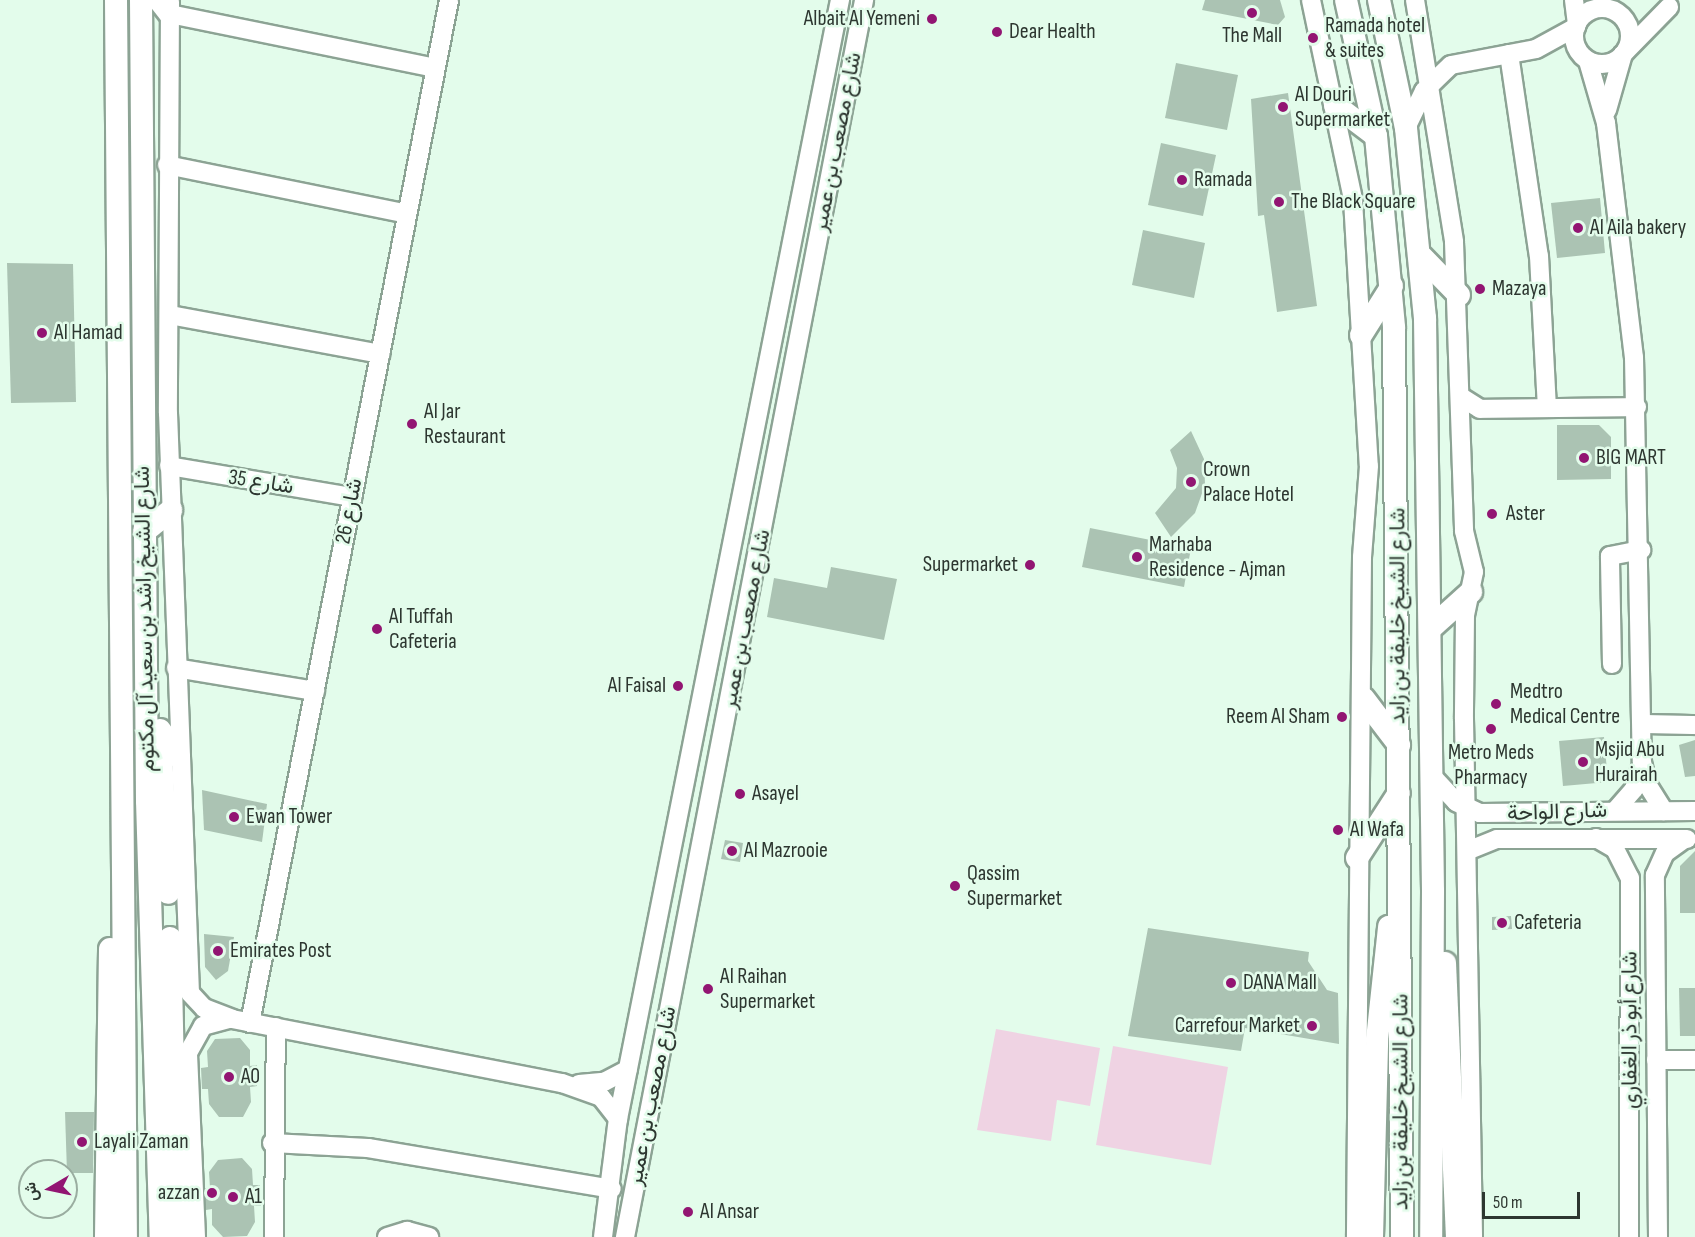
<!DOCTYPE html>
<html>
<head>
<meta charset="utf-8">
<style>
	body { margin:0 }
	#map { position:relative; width:1695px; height:1237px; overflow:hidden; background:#e3fceb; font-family:"Sofia Sans Condensed",Vazirmatn,sans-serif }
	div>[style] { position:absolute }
	.green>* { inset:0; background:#efd3e3 }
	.building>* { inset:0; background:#abc3b3 }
	.roads { filter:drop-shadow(2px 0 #8ca394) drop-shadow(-2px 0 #8ca394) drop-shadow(0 2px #8ca394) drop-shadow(0 -2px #8ca394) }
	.minor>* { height:18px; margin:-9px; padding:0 9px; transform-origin:9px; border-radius:9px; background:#fff }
	.minor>.ring { margin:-9px; padding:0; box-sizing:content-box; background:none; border:18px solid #fff; border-radius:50% }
	.major>* { height:22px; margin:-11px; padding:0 11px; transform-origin:11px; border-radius:11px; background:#fff }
	.dots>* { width:16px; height:16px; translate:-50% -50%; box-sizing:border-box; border:3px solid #e3fceb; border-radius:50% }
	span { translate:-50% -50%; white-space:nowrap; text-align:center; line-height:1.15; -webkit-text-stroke:5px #e3fceb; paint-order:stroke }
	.poi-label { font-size:22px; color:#2d3630 }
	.right { translate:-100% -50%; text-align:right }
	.left { translate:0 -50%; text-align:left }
	.street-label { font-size:22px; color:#2d3630 }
	.north { position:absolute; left:18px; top:1159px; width:60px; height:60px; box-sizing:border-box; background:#e3fceb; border:2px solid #9aada0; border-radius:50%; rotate:261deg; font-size:16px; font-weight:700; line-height:24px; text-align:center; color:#2d3630 }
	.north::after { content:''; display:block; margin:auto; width:21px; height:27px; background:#921572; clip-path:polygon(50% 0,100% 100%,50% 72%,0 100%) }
	.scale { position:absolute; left:1482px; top:1192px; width:98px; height:27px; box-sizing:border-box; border:3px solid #2d3630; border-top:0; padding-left:8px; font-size:18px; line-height:21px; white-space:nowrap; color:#2d3630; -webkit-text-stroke:4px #e3fceb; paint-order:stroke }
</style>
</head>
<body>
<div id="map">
	<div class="green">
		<i style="clip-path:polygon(996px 1029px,1100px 1048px,1090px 1106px,1057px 1100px,1051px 1141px,977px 1130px)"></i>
		<i style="clip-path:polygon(1113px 1046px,1228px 1067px,1211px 1165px,1096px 1145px)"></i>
	</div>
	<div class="building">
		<i style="clip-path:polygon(1205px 0,1280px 0,1285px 17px,1278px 25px,1202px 10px)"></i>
		<i style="clip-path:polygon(1176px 63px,1238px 75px,1227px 130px,1165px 118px)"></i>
		<i style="clip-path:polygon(1288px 93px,1317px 306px,1277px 312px,1264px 215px,1258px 216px,1251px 99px)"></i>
		<i style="clip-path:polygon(1161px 143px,1216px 155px,1203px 216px,1148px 205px)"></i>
		<i style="clip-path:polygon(1600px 198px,1605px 253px,1557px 258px,1551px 203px)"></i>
		<i style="clip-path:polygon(1143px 230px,1205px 243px,1194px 298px,1132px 285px)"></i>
		<i style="clip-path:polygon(7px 263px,73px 264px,76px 402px,11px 403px)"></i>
		<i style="clip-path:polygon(1557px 425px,1599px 425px,1611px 437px,1611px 479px,1557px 480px)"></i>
		<i style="clip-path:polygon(1191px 431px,1204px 459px,1205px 485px,1195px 513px,1171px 537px,1155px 513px,1176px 488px,1177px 468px,1170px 450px)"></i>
		<i style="clip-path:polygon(1090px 528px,1191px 548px,1184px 587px,1082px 567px)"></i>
		<i style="clip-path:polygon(831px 567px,897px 579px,884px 640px,767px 617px,774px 578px,827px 588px)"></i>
		<i style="clip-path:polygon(1604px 737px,1608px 782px,1563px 786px,1559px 741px)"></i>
		<i style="clip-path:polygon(1695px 740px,1695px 776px,1685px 777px,1679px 745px)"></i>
		<i style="clip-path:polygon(202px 790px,267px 804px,262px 842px,204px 830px)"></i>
		<i style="clip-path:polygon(725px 840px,743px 843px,740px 862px,721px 859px)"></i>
		<i style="clip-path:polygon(1695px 851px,1695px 913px,1680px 913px,1680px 866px)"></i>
		<i style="clip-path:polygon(1511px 916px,1512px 929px,1492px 930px,1492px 917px)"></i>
		<i style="clip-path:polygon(1148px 928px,1309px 952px,1308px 961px,1327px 990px,1338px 993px,1339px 1044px,1245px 1028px,1241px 1051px,1128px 1036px)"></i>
		<i style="clip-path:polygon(204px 934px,234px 937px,228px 971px,216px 980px,205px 967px)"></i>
		<i style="clip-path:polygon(1679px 988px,1695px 988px,1695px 1036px,1680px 1036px)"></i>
		<i style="clip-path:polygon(240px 1038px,250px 1050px,250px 1066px,257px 1065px,257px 1086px,250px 1087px,251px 1102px,243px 1117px,219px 1117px,209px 1104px,208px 1089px,202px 1089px,201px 1068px,208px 1067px,207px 1051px,215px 1039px)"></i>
		<i style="clip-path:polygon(65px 1112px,94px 1112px,93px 1173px,67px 1173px)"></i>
		<i style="clip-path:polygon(242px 1158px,252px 1169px,253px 1185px,260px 1185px,261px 1206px,254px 1206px,255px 1222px,247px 1236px,223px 1237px,212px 1225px,212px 1209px,206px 1210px,205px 1188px,210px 1188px,209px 1172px,218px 1160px)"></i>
	</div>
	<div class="roads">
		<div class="minor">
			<i style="left:1311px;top:0;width:204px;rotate:78.1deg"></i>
			<i style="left:1353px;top:200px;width:266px;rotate:86.6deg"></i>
			<i style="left:1369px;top:466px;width:91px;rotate:94.4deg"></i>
			<i style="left:1362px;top:557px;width:680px;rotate:90.51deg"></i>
			<i style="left:1415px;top:0;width:245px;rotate:80.8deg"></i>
			<i style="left:1454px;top:242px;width:289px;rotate:88deg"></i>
			<i style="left:1464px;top:531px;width:42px;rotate:76.3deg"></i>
			<i style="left:1474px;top:572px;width:44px;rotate:101.8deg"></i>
			<i style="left:1465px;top:615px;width:104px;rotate:90.6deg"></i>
			<i style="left:1464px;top:719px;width:518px;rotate:89deg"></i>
			<i style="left:1574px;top:0;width:24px;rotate:83deg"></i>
			<i style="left:170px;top:2px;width:411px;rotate:90.3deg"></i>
			<i style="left:168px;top:413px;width:580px;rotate:87.83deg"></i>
			<i style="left:190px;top:993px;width:21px;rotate:47deg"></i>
			<i style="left:204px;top:1008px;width:30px;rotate:21deg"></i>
			<i style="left:232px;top:1019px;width:336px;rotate:11deg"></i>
			<i style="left:562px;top:1083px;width:41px;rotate:19.7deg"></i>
			<i style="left:601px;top:1097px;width:28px;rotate:52deg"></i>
			<i class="ring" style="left:1574px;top:8px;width:38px;height:38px"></i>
			<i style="left:170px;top:14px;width:270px;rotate:11.5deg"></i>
			<i style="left:1625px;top:52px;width:63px;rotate:-45.6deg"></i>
			<i style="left:1509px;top:54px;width:204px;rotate:81.6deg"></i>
			<i style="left:1539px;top:256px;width:151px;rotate:87deg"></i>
			<i style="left:1588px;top:61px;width:65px;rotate:73.8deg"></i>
			<i style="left:1606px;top:123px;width:236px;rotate:83.2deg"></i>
			<i style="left:1634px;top:357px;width:405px;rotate:88.9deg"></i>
			<i style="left:1642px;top:762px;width:23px;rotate:77deg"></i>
			<i style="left:1647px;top:784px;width:32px;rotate:58deg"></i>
			<i style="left:1607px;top:110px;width:58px;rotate:-74.1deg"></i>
			<i style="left:1406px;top:128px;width:41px;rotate:-64.1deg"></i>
			<i style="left:1424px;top:91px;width:37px;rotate:-44deg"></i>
			<i style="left:1451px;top:65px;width:86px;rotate:-10.7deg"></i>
			<i style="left:1536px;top:49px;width:46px;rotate:-28.8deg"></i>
			<i style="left:167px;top:165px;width:245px;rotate:11.5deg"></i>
			<i style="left:170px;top:315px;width:214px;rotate:10.5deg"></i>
			<i style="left:1461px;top:397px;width:22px;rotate:32deg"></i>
			<i style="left:1480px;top:409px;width:157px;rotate:-0.7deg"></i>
			<i style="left:169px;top:466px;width:186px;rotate:9.6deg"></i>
			<i style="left:1612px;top:664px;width:108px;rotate:-91.1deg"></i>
			<i style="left:1610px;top:556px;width:32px;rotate:-11deg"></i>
			<i style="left:176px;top:668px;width:141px;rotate:9.4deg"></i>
			<i style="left:1642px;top:724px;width:53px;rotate:1.1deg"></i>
			<i style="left:1432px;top:776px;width:35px;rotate:47deg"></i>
			<i style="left:1456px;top:802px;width:26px;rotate:25deg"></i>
			<i style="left:1480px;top:813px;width:215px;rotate:-0.5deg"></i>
			<i style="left:1615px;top:811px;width:29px;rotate:-49deg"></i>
			<i style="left:1634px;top:789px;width:26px;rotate:-72deg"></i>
			<i style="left:1596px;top:838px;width:22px;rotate:30deg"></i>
			<i style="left:1615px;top:849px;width:33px;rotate:63deg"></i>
			<i style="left:1630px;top:878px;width:359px;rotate:90.2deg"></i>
			<i style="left:1467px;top:851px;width:32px;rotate:-22deg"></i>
			<i style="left:1497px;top:839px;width:190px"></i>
			<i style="left:250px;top:1023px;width:1042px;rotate:-78.99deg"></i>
			<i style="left:1656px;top:1060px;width:39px"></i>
			<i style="left:579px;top:1084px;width:25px;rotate:-5deg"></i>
			<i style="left:604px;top:1082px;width:27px;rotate:-28deg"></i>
			<i style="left:272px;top:1143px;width:96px;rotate:3deg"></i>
			<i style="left:368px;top:1148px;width:247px;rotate:9.5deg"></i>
			<i style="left:196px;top:1237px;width:184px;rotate:-92.5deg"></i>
			<i style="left:188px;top:1053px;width:31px;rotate:-61deg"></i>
			<i style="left:203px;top:1026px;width:28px;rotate:-15deg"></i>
			<i style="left:274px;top:1237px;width:210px;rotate:-89.5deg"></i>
			<i style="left:387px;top:1237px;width:21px;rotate:-17deg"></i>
			<i style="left:407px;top:1231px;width:23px;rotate:15deg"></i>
			<i style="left:603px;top:1237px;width:119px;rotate:-82.8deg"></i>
			<i style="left:618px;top:1119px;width:1141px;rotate:-78.78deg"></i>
			<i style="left:625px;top:1237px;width:1260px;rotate:-79.06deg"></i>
			<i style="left:1658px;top:1237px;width:362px;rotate:-90.5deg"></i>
			<i style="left:1655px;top:875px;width:24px;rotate:-66deg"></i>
			<i style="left:1665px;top:853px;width:24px;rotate:-36deg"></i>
		</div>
		<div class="major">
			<i style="left:116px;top:0;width:1237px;rotate:89.54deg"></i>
			<i style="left:141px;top:0;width:801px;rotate:89.57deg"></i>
			<i style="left:147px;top:801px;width:436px;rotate:88.2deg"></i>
			<i style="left:159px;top:0;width:18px;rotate:52deg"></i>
			<i style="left:1346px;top:0;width:139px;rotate:77.6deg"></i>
			<i style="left:1376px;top:136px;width:193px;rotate:84.6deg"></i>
			<i style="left:1394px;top:328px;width:909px;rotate:89.5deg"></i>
			<i style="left:1379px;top:0;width:131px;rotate:78.1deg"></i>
			<i style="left:1406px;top:128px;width:191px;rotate:84.3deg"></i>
			<i style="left:1425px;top:318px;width:573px;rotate:89.2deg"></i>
			<i style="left:1433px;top:891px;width:346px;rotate:90.3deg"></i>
			<i style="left:1335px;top:105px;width:51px;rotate:37.1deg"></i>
			<i style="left:1422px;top:257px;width:53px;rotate:45.8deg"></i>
			<i style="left:1361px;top:335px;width:58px;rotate:-57.7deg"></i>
			<i style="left:144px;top:532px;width:35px;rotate:-39deg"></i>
			<i style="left:1431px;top:628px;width:54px;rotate:-42deg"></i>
			<i style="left:1364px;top:699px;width:58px;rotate:52.7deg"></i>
			<i style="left:160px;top:730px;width:33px;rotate:55deg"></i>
			<i style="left:161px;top:753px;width:140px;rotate:87.1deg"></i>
			<i style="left:1357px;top:858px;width:77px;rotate:-57.1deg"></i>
			<i style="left:170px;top:938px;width:299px;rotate:88.7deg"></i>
			<i style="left:1445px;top:963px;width:274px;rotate:87.5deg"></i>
			<i style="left:106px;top:1237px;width:288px;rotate:-89.2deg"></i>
			<i style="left:1372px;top:1237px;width:197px;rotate:-88.5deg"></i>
			<i style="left:1377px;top:1040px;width:114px;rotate:-83.9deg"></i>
		</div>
	</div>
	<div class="dots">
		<i style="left:1252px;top:13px;background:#921572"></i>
		<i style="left:932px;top:19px;background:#921572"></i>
		<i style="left:997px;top:32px;background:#921572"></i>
		<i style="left:1313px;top:38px;background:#921572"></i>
		<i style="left:1283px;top:107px;background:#921572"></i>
		<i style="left:1182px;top:180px;background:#921572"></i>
		<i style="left:1279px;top:202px;background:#921572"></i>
		<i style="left:1578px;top:228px;background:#921572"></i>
		<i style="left:1480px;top:289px;background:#921572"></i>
		<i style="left:42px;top:333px;background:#921572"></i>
		<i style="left:412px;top:424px;background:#921572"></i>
		<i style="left:1584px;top:458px;background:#921572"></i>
		<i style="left:1191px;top:482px;background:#921572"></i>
		<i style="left:1492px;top:514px;background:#921572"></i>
		<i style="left:1137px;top:557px;background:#921572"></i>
		<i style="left:1030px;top:565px;background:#921572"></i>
		<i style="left:377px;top:629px;background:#921572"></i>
		<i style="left:678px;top:686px;background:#921572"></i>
		<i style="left:1496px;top:704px;background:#921572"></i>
		<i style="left:1342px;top:717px;background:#921572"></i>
		<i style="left:1491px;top:729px;background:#921572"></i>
		<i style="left:1583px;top:762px;background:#921572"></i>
		<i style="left:740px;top:794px;background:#921572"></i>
		<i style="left:234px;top:817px;background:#921572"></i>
		<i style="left:1338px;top:830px;background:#921572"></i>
		<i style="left:732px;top:851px;background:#921572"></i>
		<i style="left:955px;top:886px;background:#921572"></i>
		<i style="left:1502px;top:923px;background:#921572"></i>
		<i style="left:218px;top:951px;background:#921572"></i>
		<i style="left:1231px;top:983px;background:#921572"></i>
		<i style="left:708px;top:989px;background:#921572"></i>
		<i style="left:1312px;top:1026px;background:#921572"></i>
		<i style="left:229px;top:1077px;background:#921572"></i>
		<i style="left:82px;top:1142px;background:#921572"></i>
		<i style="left:212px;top:1193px;background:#921572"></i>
		<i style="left:233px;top:1197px;background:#921572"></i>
		<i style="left:688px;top:1212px;background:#921572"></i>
	</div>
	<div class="poi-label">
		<span class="right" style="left:920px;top:19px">Albait Al Yemeni</span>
		<span class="left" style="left:1325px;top:38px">Ramada hotel<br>&amp; suites</span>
		<span class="left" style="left:1009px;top:32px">Dear Health</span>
		<span style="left:1252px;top:36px">The Mall</span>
		<span class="left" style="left:1295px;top:107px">Al Douri<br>Supermarket</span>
		<span class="left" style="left:1194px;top:180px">Ramada</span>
		<span class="left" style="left:1291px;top:202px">The Black Square</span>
		<span class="left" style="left:1590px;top:228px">Al Aila bakery</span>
		<span class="left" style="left:1492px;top:289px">Mazaya</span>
		<span class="left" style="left:54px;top:333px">Al Hamad</span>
		<span class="left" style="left:424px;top:424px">Al Jar<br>Restaurant</span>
		<span class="left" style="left:1596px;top:458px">BIG MART</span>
		<span class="left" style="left:1203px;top:482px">Crown<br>Palace Hotel</span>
		<span class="left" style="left:1506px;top:514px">Aster</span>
		<span class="left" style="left:1149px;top:557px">Marhaba<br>Residence - Ajman</span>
		<span class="right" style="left:1018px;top:565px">Supermarket</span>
		<span class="left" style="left:389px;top:629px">Al Tuffah<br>Cafeteria</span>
		<span class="right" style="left:666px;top:686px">Al Faisal</span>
		<span class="left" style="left:1510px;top:704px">Medtro<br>Medical Centre</span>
		<span class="right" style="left:1330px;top:717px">Reem Al Sham</span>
		<span class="left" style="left:1595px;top:762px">Msjid Abu<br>Hurairah</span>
		<span style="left:1491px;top:765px">Metro Meds<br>Pharmacy</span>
		<span class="left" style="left:752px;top:794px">Asayel</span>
		<span class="left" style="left:246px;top:817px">Ewan Tower</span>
		<span class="left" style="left:1350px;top:830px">Al Wafa</span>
		<span class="left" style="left:744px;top:851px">Al Mazrooie</span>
		<span class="left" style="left:967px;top:886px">Qassim<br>Supermarket</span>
		<span class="left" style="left:1514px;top:923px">Cafeteria</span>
		<span class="left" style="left:230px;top:951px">Emirates Post</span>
		<span class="left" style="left:720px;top:989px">Al Raihan<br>Supermarket</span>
		<span class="left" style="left:1243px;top:983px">DANA Mall</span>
		<span class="right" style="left:1300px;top:1026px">Carrefour Market</span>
		<span class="left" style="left:241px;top:1077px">A0</span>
		<span class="left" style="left:94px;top:1142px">Layali Zaman</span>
		<span class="right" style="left:200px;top:1193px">azzan</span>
		<span class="left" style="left:245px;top:1197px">A1</span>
		<span class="left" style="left:700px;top:1212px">Al Ansar</span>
	</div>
	<div class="street-label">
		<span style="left:837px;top:142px;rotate:-79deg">شارع مصعب بن عمير</span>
		<span style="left:261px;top:482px;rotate:9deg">شارع 35</span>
		<span style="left:349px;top:511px;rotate:-79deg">شارع 26</span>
		<span style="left:1398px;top:616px;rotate:-90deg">شارع الشيخ خليفة بن زايد</span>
		<span style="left:145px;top:619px;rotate:-91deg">شارع الشيخ راشد بن سعيد آل مكتوم</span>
		<span style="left:746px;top:619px;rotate:-79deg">شارع مصعب بن عمير</span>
		<span style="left:1557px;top:812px;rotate:-2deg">شارع الواحة</span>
		<span style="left:1630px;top:1030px;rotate:-90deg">شارع أبو ذر الغفاري</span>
		<span style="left:652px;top:1096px;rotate:-79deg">شارع مصعب بن عمير</span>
		<span style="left:1401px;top:1102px;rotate:-90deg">شارع الشيخ خليفة بن زايد</span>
	</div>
	<div class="north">ش</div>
	<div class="scale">50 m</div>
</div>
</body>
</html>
